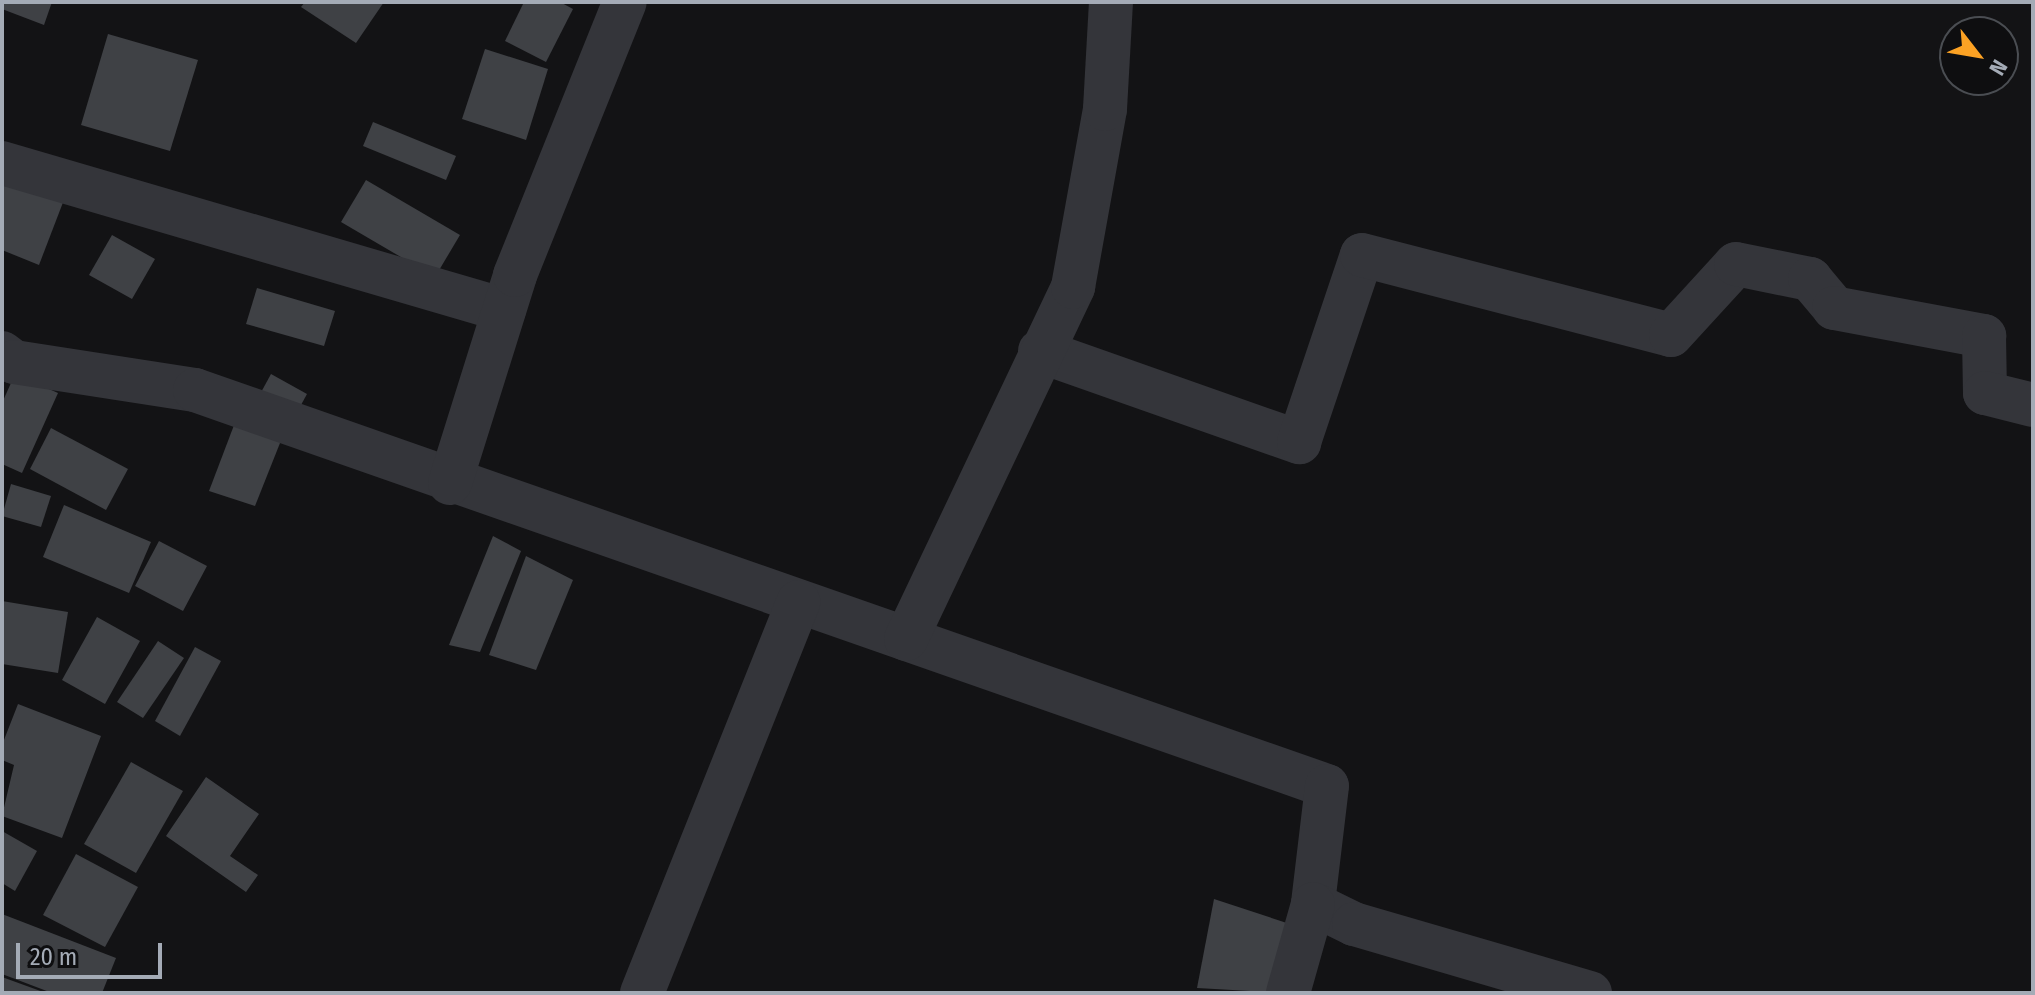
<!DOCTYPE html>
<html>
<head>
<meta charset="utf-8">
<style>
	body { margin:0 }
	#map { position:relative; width:2035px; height:995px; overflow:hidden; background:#131315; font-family:"Fira Sans Condensed",sans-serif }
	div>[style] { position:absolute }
	.building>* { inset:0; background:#3f4145 }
	.minor>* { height:44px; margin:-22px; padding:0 22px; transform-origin:22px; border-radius:22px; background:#34353a }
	span { translate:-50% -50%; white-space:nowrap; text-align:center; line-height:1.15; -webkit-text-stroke:8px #0e0e10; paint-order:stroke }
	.frame { position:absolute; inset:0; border:4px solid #a4abb6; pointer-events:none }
	.north { position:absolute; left:1939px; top:16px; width:80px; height:80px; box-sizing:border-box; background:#0e0e10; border:2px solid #4a4d52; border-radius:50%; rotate:121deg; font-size:22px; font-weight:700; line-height:32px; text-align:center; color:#a4abb6 }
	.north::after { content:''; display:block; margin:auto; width:28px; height:36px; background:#fca224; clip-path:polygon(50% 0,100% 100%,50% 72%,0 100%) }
	.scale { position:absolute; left:16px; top:943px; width:146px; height:36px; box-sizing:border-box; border:4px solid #a4abb6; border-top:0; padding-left:10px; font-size:24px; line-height:28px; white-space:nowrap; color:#a4abb6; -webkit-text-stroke:6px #0e0e10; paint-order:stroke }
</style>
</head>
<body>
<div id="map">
	<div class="building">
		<i style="clip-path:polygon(4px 2px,52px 2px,44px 25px,2px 9px)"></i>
		<i style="clip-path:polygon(305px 2px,384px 2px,356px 43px,301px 7px)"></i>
		<i style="clip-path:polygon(524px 2px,560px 2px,573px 9px,546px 62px,505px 41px)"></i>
		<i style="clip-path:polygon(108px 34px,198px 60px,170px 151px,81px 125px)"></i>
		<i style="clip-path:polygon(485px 49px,548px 69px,526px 140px,462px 119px)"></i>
		<i style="clip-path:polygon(373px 122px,456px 156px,446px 180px,363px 146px)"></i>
		<i style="clip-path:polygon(10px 168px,67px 192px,39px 265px,2px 250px,2px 187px)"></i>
		<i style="clip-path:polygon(366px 180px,460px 235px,435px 277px,341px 222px)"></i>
		<i style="clip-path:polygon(112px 235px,155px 259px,132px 299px,89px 275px)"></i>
		<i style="clip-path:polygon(257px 288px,335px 311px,324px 346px,246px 324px)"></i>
		<i style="clip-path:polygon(15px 374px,58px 393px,22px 473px,2px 464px,2px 403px)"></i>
		<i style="clip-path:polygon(271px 374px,307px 394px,295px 416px,259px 396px)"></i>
		<i style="clip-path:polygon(239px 412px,284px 433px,255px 506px,209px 491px)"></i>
		<i style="clip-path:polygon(51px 428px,128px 469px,106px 510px,30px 469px)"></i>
		<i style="clip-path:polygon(11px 484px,51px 496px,41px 527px,2px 516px)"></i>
		<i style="clip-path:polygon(64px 505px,151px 542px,129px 593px,43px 557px)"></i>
		<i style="clip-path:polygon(493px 536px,521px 551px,480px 652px,449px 645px)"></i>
		<i style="clip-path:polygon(159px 541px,207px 566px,183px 611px,135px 586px)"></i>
		<i style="clip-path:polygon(526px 556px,573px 580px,536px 670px,489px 655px)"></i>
		<i style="clip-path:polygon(2px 601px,68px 612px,58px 673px,2px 664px)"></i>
		<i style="clip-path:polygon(97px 617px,140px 641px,105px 704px,62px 680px)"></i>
		<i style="clip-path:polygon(158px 641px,184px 658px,143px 718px,117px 702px)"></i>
		<i style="clip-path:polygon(195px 647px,221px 661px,180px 736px,155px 721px)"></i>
		<i style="clip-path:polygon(18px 704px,101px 736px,62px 838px,2px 816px,14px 765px,2px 760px,2px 745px)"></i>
		<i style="clip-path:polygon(131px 762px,183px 791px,136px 873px,84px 844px)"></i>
		<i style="clip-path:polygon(206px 777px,259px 814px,230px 856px,258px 875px,246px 892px,166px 836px)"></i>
		<i style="clip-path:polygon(2px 831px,37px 851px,15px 891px,2px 883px)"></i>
		<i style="clip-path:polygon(76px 854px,138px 887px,105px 947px,43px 915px)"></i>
		<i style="clip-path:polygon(1214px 899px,1302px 928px,1284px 993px,1197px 988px)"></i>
		<i style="clip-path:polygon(2px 914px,116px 958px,102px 993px,52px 993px,2px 974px)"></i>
		<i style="clip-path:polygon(2px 977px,46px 993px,2px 993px)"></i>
	</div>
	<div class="minor">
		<i style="left:2px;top:163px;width:523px;rotate:16.32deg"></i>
		<i style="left:1040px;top:351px;width:275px;rotate:19.4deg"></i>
		<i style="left:1299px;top:442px;width:197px;rotate:-71.4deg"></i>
		<i style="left:1362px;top:255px;width:319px;rotate:14.5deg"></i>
		<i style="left:1671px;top:335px;width:96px;rotate:-47.5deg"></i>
		<i style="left:1736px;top:264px;width:76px;rotate:11.5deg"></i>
		<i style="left:1810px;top:279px;width:38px;rotate:50deg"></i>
		<i style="left:1834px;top:308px;width:153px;rotate:10.6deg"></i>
		<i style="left:1984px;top:336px;width:57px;rotate:89deg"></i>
		<i style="left:1985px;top:393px;width:49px;rotate:14deg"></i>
		<i style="left:2px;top:353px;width:15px;rotate:37deg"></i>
		<i style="left:14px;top:362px;width:183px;rotate:8.8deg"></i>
		<i style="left:195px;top:390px;width:1199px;rotate:19.28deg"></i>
		<i style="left:1327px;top:786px;width:119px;rotate:96.8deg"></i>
		<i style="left:1313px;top:904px;width:46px;rotate:26deg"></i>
		<i style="left:1354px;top:924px;width:246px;rotate:16.3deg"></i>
		<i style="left:450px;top:483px;width:218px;rotate:-72.6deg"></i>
		<i style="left:515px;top:275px;width:294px;rotate:-68.1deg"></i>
		<i style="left:906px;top:639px;width:390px;rotate:-64.6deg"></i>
		<i style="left:1073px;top:287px;width:181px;rotate:-79.8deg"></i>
		<i style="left:1105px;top:109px;width:107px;rotate:-86.8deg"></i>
		<i style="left:642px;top:993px;width:421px;rotate:-68.2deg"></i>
		<i style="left:1288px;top:993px;width:92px;rotate:-74.3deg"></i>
	</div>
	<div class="frame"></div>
	<div class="north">N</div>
	<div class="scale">20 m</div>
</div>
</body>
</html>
